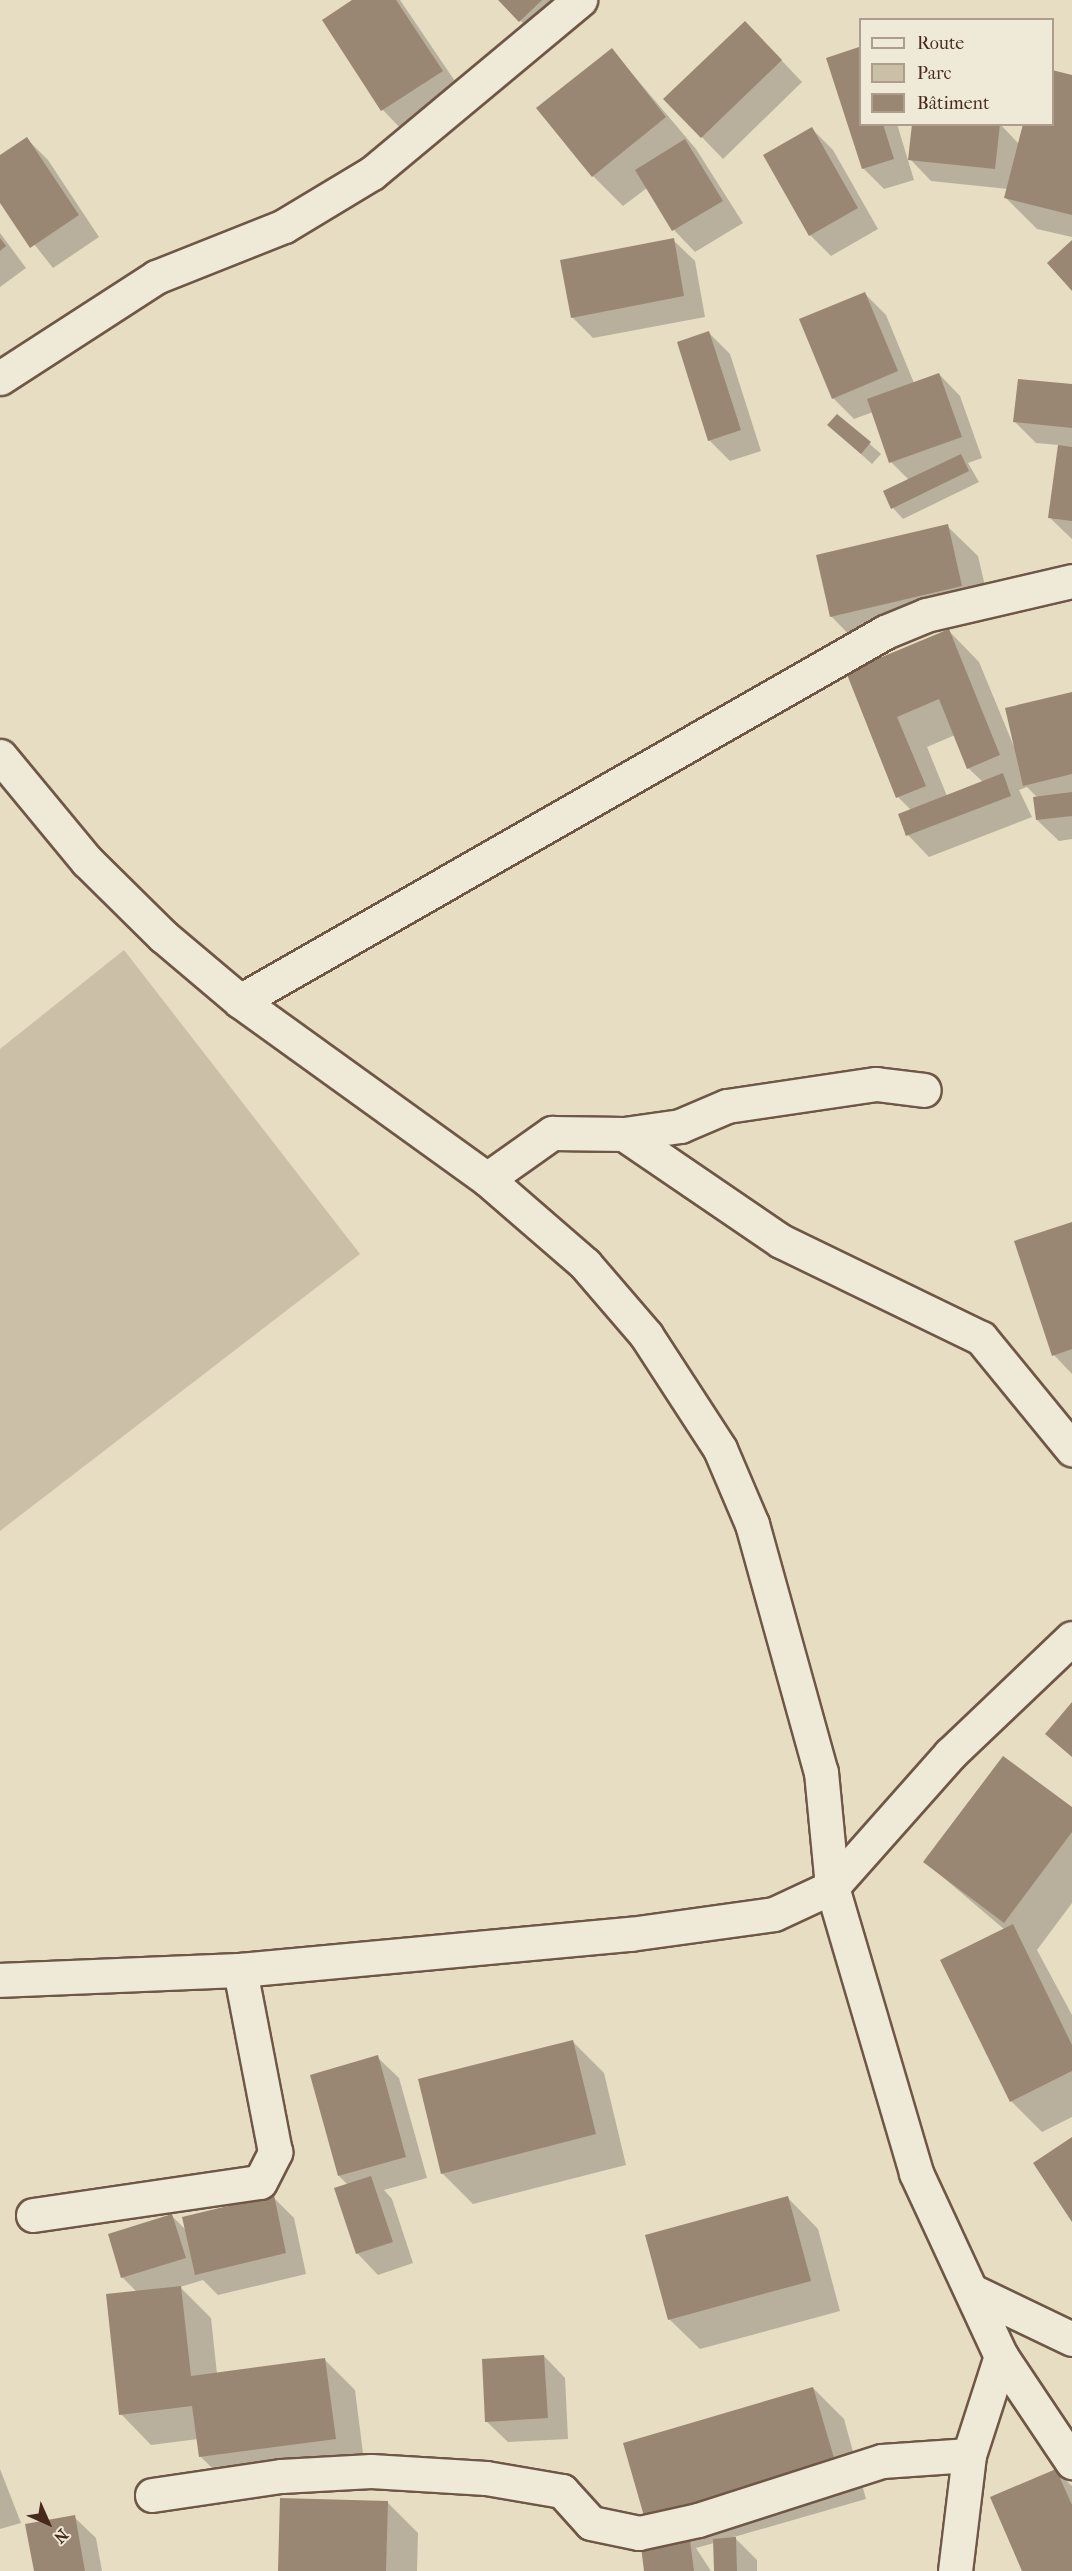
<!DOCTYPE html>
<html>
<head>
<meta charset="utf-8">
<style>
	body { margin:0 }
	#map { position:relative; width:1072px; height:2571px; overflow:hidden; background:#e6ddc3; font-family:"IM FELL French Canon",serif }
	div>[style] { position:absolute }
	.green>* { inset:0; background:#cbbfa7 }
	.shadow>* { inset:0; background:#0003 }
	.building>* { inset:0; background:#9a8773 }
	.roads { filter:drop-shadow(2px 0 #6f5746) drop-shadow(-2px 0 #6f5746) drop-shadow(0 2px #6f5746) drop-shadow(0 -2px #6f5746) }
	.minor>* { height:33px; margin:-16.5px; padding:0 16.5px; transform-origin:16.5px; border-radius:16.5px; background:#efe9d8 }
	.secondary>* { height:33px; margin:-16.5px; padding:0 16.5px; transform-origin:16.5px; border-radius:16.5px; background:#efe9d8 }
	span { translate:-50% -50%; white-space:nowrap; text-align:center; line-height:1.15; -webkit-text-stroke:4.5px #efe9d8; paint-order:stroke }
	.legend { position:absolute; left:859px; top:18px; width:195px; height:108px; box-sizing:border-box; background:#efe9d8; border:2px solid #ac9d8d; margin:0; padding:8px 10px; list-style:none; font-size:18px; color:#472a1c }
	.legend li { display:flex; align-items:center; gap:12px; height:30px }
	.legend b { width:30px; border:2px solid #ac9d8d }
	.north { position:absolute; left:18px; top:2493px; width:60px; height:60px; -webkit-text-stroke:4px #efe9d8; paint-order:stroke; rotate:135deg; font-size:16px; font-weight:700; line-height:24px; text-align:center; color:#472a1c }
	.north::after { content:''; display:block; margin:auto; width:21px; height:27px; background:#472a1c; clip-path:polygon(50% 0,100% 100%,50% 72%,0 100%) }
</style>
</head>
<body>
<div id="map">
	<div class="green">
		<i style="clip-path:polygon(124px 950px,360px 1254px,0 1531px,0 1049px)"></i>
	</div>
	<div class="shadow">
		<i style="clip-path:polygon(355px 0,400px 0,463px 93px,404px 132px,383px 110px,324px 21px)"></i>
		<i style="clip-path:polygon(500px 0,584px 0,542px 42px)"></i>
		<i style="clip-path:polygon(766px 44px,802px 82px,723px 159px,665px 99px)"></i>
		<i style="clip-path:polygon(859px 49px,860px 124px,897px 124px,914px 180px,884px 189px,863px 168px,828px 59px)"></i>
		<i style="clip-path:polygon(612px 50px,696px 149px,743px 223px,695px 252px,674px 230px,647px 188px,623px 206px,593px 176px)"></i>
		<i style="clip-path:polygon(1072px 77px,1072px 237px,1037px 229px,1006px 198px,1008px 189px,931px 181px,910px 159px,1000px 124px,1019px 144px,1052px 124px)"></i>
		<i style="clip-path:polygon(812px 129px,833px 150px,878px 229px,831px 256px,810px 235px)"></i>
		<i style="clip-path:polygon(27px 139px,48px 160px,99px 237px,53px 268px,0 201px,0 156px)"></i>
		<i style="clip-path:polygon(0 233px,26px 268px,0 287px)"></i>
		<i style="clip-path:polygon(673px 240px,695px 261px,705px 317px,593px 338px,572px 317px)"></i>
		<i style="clip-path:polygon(865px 294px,886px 315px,914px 383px,939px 374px,960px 396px,982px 458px,968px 463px,979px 482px,903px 519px,893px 508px,909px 480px,891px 462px,873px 412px,854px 419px,833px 398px)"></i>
		<i style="clip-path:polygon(709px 333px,730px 354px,761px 451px,730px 461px,709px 440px)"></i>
		<i style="clip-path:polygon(1072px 386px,1072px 539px,1050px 518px,1059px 445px,1036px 443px,1015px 422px)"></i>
		<i style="clip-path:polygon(838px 416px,881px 454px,872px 464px,829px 425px)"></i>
		<i style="clip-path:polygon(947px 526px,978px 556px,992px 616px,861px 647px,831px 616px)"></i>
		<i style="clip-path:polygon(evenodd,949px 631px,979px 662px,1015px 749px,1072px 693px,1072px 839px,1059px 841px,1037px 820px,1038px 798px,1027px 787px,1019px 790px,1032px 817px,929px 857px,908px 835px,900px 814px,911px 810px,898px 797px,848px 673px,949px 631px,955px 735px,968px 768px,983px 782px,947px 796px,927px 747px,955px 735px)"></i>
		<i style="clip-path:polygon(1072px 1223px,1072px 1374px,1054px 1355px)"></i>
		<i style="clip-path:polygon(1072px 1809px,1072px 1903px,1037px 1950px,1072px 2015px,1072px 2117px,1042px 2132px,1011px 2101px,1005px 1930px,925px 1862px)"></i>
		<i style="clip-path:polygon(573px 2042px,604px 2073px,626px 2165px,473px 2204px,442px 2173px)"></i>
		<i style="clip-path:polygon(377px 2057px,399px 2078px,427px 2178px,384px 2190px,392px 2199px,413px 2263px,378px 2275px,357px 2253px,348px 2185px,339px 2176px)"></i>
		<i style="clip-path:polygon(273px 2197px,294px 2218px,306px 2274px,218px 2295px,203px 2280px,180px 2287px,211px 2318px,217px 2374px,324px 2359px,355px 2390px,365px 2469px,231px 2487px,200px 2456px,198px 2439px,151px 2445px,121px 2414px,137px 2292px,122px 2277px,172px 2216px,187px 2231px)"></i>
		<i style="clip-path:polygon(788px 2198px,818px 2229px,840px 2311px,700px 2349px,669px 2319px)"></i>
		<i style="clip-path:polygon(544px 2356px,565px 2378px,568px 2439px,508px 2442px,486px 2421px)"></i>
		<i style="clip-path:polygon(813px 2388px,844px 2419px,866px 2499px,734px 2537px,757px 2560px,757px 2571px,715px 2571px,714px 2543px,696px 2548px,711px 2571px,646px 2571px)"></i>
		<i style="clip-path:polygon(0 2469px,21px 2523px,0 2529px)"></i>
		<i style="clip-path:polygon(1056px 2471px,1072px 2486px,1072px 2571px,1023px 2571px)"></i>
		<i style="clip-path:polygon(387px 2502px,418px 2533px,417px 2571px,279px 2571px)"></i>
		<i style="clip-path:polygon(74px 2517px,96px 2538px,102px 2571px,36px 2571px)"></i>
	</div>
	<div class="building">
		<i style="clip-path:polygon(352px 0,396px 0,443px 71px,381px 111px,322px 20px)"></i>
		<i style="clip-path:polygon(498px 0,542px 0,519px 22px)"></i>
		<i style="clip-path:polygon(745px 21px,782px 60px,701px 138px,663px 99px)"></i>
		<i style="clip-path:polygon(859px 47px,860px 124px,883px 124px,894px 159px,862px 169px,826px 58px)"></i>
		<i style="clip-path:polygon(612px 48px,666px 117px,592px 177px,536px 108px)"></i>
		<i style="clip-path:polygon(1052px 70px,1072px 75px,1072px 215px,1004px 198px,1023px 124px,1052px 124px)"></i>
		<i style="clip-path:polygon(912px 124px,1000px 124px,995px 169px,908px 160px)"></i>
		<i style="clip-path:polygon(812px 127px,858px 208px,809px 236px,763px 155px)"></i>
		<i style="clip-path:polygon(27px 137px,79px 215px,30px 248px,0 203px,0 155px)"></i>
		<i style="clip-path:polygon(685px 139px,723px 201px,672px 231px,635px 170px)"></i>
		<i style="clip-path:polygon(0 238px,6px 246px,0 251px)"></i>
		<i style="clip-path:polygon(674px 238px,684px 296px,571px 318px,560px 260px)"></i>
		<i style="clip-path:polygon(1072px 240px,1072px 291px,1047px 263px)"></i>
		<i style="clip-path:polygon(865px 292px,898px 371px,832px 399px,799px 319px)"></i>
		<i style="clip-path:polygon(709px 331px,741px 430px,708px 441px,677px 342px)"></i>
		<i style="clip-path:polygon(939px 373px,962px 437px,889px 463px,867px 399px)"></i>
		<i style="clip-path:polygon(1018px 379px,1072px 384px,1072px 428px,1013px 422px)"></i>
		<i style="clip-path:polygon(837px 414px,871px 442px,861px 454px,827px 425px)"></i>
		<i style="clip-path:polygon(1058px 445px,1072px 447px,1072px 521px,1048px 518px)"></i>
		<i style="clip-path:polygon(961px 454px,969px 471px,891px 509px,883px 491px)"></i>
		<i style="clip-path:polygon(948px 524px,962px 586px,830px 617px,816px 555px)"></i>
		<i style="clip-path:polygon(949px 629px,1000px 755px,967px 769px,939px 699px,897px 717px,926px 786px,896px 798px,846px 672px)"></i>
		<i style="clip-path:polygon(1072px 692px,1072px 774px,1023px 786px,1005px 708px)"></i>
		<i style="clip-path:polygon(1003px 773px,1011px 796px,906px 836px,898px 814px)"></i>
		<i style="clip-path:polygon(1072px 792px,1072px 816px,1036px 820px,1033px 797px)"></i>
		<i style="clip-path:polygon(1072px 1222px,1072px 1349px,1052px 1356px,1014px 1241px)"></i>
		<i style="clip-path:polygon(1072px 1702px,1072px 1757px,1045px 1734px)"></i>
		<i style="clip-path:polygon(1003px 1756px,1072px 1807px,1072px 1832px,1004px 1923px,923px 1862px)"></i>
		<i style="clip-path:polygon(1013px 1924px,1072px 2045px,1072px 2071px,1010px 2102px,940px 1960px)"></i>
		<i style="clip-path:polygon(573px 2040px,596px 2134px,441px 2174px,418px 2079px)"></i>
		<i style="clip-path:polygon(378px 2055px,406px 2157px,338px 2176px,310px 2075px)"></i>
		<i style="clip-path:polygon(1072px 2137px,1072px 2222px,1033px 2163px)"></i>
		<i style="clip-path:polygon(371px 2176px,393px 2242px,356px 2254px,334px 2188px)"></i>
		<i style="clip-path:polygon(274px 2195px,286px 2253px,195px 2275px,182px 2217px)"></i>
		<i style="clip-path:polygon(788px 2196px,811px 2281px,668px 2320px,645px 2235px)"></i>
		<i style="clip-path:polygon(172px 2214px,186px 2258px,121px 2278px,108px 2234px)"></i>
		<i style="clip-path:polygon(181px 2286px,191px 2376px,325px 2358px,336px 2439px,199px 2457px,192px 2406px,119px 2415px,106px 2294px)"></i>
		<i style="clip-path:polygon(544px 2355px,548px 2418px,485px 2422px,482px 2359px)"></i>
		<i style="clip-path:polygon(813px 2387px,837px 2468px,646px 2523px,623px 2443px)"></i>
		<i style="clip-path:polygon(1056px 2469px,1072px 2505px,1072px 2571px,1022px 2571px,990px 2497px)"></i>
		<i style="clip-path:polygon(280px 2498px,388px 2501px,386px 2571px,278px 2571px)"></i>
		<i style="clip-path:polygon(75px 2515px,85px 2571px,34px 2571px,25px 2524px)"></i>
		<i style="clip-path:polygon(736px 2537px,737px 2571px,714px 2571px,713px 2539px)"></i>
		<i style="clip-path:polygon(690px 2540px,694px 2571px,644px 2571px,641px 2547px)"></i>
	</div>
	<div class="roads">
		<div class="minor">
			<i style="left:0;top:378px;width:186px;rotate:-32.9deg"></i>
			<i style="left:156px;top:277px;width:138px;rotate:-21.7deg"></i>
			<i style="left:284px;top:226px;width:103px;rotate:-31.1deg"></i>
			<i style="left:372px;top:173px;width:271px;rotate:-39.8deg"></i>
			<i style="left:240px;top:1001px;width:743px;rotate:-29.77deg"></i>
			<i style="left:885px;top:632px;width:44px;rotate:-22.5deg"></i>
			<i style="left:926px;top:615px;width:150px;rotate:-13.1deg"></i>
			<i style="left:624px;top:1134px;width:57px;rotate:-8.1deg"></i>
			<i style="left:680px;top:1126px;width:51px;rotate:-23.1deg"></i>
			<i style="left:727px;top:1106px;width:151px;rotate:-8.4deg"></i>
			<i style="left:876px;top:1084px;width:48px;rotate:7.1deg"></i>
			<i style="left:487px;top:1179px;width:80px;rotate:-35.3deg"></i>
			<i style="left:552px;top:1133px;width:72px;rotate:0.8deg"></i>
			<i style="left:624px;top:1134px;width:190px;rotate:34.3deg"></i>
			<i style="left:781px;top:1241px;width:222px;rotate:25.9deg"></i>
			<i style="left:981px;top:1338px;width:144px;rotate:50.7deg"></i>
			<i style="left:0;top:1980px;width:240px;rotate:-2.4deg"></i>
			<i style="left:240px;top:1970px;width:392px;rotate:-5.3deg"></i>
			<i style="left:630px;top:1934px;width:145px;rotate:-7.9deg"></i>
			<i style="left:774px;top:1914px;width:64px;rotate:-25deg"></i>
			<i style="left:832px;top:1887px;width:178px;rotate:-48.4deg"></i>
			<i style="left:950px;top:1754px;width:168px;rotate:-43.6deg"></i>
			<i style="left:33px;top:2215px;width:229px;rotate:-8.3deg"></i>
			<i style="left:260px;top:2182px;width:34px;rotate:-63deg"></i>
			<i style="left:275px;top:2152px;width:185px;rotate:-100.9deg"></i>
			<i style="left:152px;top:2495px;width:130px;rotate:-8.4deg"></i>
			<i style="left:281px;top:2476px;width:90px;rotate:-3.2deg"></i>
			<i style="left:371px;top:2471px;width:115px;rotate:3.5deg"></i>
			<i style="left:486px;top:2478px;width:77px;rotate:9.7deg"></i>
			<i style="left:562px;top:2491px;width:43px;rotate:47.8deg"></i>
			<i style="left:591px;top:2523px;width:49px;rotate:11.8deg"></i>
			<i style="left:639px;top:2533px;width:60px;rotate:-12.4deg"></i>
			<i style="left:698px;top:2520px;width:193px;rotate:-17.8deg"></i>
			<i style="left:882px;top:2461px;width:87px;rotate:-3.9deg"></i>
			<i style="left:955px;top:2571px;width:117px;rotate:-83.1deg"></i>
			<i style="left:969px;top:2455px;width:104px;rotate:-72.1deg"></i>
		</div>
		<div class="secondary">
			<i style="left:0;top:756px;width:136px;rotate:50.4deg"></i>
			<i style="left:87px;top:861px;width:107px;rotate:44.6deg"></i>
			<i style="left:163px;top:936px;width:101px;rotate:40.2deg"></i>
			<i style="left:240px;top:1001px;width:304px;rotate:35.8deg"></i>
			<i style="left:487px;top:1179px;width:130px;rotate:40.9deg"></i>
			<i style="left:585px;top:1264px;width:94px;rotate:49.3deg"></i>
			<i style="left:646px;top:1335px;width:136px;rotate:57deg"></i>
			<i style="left:720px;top:1449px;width:82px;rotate:66.9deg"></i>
			<i style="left:752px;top:1524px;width:257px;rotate:74.5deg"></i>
			<i style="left:821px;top:1772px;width:116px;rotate:84.5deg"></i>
			<i style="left:832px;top:1887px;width:298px;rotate:73.6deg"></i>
			<i style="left:916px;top:2173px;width:202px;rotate:65.1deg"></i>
			<i style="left:1001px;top:2356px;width:128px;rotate:56.2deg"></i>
			<i style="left:974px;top:2292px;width:109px;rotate:25.6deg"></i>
		</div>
	</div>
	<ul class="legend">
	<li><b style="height:8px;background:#efe9d8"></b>Route</li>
	<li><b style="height:16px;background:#cbbfa7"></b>Parc</li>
	<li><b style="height:16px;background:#9a8773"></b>Bâtiment</li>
	</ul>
	<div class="north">N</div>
</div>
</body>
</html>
